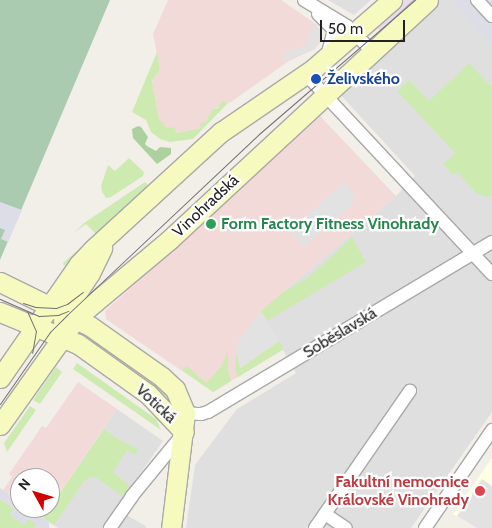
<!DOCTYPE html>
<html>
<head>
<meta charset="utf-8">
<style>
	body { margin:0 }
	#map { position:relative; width:492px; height:528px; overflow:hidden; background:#f2efe9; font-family:Cabin,sans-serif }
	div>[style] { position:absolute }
	.residential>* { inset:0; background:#e0dfdf }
	.commercial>* { inset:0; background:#f2dad9 }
	.industrial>* { inset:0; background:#ebdbe8 }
	.education>* { inset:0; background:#ffffe5 }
	.grass>* { inset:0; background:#cdebb0 }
	.forest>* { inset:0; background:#add19e }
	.cemetery>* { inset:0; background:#aacbaf }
	.parking>* { inset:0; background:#e2e2e2 }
	.plaza>* { inset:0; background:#dddde8 }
	.roads { filter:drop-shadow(1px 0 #a9a9a9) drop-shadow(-1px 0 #a9a9a9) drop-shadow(0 1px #a9a9a9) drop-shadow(0 -1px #a9a9a9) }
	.street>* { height:12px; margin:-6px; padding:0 6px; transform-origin:6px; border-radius:6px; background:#fff }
	.secondary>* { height:19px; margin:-9.5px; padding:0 9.5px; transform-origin:9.5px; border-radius:9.5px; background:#f7fabf }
	.tram>* { height:1px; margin:-0.5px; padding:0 0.5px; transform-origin:0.5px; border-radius:0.5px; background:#707070 }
	.dots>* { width:14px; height:14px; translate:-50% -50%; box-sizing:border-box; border:2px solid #fff; border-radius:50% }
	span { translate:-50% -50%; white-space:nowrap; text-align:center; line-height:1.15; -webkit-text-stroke:4.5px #fff; paint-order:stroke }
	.transit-label { font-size:16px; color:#164399; font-weight:700 }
	.left { translate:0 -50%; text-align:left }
	.street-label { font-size:16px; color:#222 }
	.leisure-label { font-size:16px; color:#27864d; font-weight:700 }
	.health-label { font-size:16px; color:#be3a42; font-weight:700 }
	.right { translate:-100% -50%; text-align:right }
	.north { position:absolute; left:10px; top:468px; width:50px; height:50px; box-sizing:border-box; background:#fff; border:1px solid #a7a7a7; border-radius:50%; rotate:309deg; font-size:14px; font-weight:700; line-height:20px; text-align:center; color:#222 }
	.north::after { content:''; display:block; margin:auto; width:18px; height:22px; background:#d40000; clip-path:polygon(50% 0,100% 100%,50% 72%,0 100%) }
	.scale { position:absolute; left:320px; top:20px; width:85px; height:22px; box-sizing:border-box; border:2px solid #222; border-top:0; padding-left:6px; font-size:15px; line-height:18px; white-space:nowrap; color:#222; -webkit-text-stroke:4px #fff; paint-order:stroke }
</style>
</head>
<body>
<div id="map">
	<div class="residential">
		<i style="clip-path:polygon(328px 0,371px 0,354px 15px)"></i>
		<i style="clip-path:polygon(438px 0,457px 0,492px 37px,492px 412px,411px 528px,186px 528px,195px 465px,237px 409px,296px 373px,261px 311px,396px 196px,415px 176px,337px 91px)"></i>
		<i style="clip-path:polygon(117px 409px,163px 441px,131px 487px,128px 516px,146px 526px,146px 528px,58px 528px,43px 518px)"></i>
	</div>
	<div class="commercial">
		<i style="clip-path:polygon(168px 0,281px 0,316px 24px,322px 33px,322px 40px,315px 49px,289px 61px,231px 102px,213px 109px,201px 128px,176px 133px,162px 124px,159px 119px,152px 81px,160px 68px,153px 34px)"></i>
		<i style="clip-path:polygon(320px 116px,396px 196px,261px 311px,284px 349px,213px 392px,113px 324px,106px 319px,105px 311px)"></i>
		<i style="clip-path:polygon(78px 382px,117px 409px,50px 507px,50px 478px,20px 478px,20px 502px,3px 490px,12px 477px,9px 474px,42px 426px,46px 428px)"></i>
	</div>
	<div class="industrial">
		<i style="clip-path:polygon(401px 0,419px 0,381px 33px,375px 24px)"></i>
	</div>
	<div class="education">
		<i style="clip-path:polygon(492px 458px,492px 528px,477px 528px,453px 514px)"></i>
	</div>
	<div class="grass">
		<i style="clip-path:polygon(157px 52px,160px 69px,152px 81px,159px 119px,166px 127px,175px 128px,176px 133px,201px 128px,200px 123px,205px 122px,213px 109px,218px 108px,222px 101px,228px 103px,193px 139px,170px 142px,160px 139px,151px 132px,146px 120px,132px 112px)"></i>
		<i style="clip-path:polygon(469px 63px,492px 87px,492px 196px,488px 197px,476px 193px,457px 172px,453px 175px,443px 164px,455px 153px,397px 91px,409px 80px,429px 101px)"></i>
		<i style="clip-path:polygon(129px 158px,144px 172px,143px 176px,111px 197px,106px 198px,102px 192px,101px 186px,108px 165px,115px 171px)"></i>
		<i style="clip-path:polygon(145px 182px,150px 187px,64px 266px,63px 263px,96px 234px,86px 224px,74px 233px,84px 223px)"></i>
		<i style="clip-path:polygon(352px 237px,366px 262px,267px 321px,261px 311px,283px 292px,309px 277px)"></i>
		<i style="clip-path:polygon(90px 333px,167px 392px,172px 403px,170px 404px,84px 341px)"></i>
		<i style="clip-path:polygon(279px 341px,284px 349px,238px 377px,235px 370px,236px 353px,241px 368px)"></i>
		<i style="clip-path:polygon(228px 351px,228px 370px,231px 381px,213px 392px,182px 370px,187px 366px,206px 383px,221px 367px)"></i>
		<i style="clip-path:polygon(77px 363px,156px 419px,161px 430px,73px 369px)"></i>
		<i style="clip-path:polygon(56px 367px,62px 372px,40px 404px,33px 400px)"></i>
		<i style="clip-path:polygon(30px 406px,36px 410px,7px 452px,4px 443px)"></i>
		<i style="clip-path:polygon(104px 429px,121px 441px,138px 449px,135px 455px,127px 450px,113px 472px,131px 487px,124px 497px,95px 477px,89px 477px,87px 481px,85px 480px,54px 525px,43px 518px)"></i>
		<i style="clip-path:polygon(0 499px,14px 508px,10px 515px,29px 519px,37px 524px,34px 528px,0 528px)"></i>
	</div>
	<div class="forest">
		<i style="clip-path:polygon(138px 126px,141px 127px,148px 137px,145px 144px,147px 146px,156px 151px,160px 147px,171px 148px,171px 154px,157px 164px,133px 138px,132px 129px)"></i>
	</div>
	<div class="cemetery">
		<i style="clip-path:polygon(0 0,110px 0,0 260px)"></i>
	</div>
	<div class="parking">
		<i style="clip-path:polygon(315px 24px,321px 35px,315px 48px,284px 62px,285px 52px,306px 45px,310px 32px,313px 31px,311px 26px)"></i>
		<i style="clip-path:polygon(344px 182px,353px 192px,354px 198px,351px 205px,304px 247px,290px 231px)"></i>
		<i style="clip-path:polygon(261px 311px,279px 341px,240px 368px,236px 353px,239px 340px)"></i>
		<i style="clip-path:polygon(482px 479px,492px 486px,492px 528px,477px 528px,457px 516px)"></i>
	</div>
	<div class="plaza">
		<i style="clip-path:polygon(451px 0,492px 0,492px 44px,471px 21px)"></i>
		<i style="clip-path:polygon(0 202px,22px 210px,8px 242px,1px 239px,5px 230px,0 228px)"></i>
		<i style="clip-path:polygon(0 488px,20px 502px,20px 508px,29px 508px,49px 522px,49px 528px,34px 528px,36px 524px,29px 519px,24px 525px,10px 515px,14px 508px,0 499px)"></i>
	</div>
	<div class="roads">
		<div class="street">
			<i style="left:304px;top:0;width:50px;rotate:31.2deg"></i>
			<i style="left:347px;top:26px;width:35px;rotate:45deg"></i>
			<i style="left:477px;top:0;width:22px;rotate:47deg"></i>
			<i style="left:318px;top:14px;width:23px;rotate:45deg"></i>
			<i style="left:334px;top:30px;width:24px;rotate:105deg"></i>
			<i style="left:313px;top:69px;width:12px;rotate:95deg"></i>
			<i style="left:312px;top:81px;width:264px;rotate:47deg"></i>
			<i style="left:185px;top:413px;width:16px;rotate:4deg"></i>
			<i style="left:201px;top:414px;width:7px;rotate:-16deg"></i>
			<i style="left:208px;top:412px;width:331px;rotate:-30.9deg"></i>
			<i style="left:325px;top:514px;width:25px;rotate:34deg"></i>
			<i style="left:110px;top:528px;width:39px;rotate:-55deg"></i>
			<i style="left:132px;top:496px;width:80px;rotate:-50.6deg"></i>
			<i style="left:315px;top:528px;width:167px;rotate:-55.3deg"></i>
			<i style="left:425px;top:528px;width:119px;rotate:-55.6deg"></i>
		</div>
		<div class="secondary">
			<i style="left:0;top:282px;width:100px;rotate:26.1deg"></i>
			<i style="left:90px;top:326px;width:88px;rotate:35.3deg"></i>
			<i style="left:162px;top:377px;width:18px;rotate:43deg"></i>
			<i style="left:175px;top:389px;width:26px;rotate:67deg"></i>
			<i style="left:185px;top:413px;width:116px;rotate:96.9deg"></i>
			<i style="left:0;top:312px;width:84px;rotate:22.3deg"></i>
			<i style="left:78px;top:344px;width:86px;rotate:35.5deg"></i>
			<i style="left:148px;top:394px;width:52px;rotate:46.5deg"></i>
			<i style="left:63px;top:322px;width:10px;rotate:-84deg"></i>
			<i style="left:64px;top:312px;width:47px;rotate:-56.3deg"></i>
			<i style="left:90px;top:273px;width:28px;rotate:-64deg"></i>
			<i style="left:0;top:378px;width:139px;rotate:-55.3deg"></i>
			<i style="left:79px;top:264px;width:19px;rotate:-47deg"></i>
			<i style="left:92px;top:250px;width:175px;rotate:-42.5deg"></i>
			<i style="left:221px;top:132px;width:112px;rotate:-34.4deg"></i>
			<i style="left:313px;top:69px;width:105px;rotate:-41.1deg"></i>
			<i style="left:0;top:425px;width:131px;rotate:-54.6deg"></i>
			<i style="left:76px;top:318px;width:121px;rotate:-40deg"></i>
			<i style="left:169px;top:240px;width:353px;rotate:-42.8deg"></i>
		</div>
	</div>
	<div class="tram">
		<i style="left:0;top:299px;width:43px;rotate:23.6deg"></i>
		<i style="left:39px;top:316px;width:19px;rotate:-3deg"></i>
		<i style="left:58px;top:315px;width:11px;rotate:-22deg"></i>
		<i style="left:23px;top:303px;width:13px;rotate:18deg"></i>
		<i style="left:35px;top:307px;width:21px;rotate:3deg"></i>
		<i style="left:56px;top:308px;width:12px;rotate:-20deg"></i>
		<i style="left:67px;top:304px;width:20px;rotate:-37deg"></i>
		<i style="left:27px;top:311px;width:22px;rotate:66deg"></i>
		<i style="left:36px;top:331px;width:22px;rotate:100deg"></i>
		<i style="left:0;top:404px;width:88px;rotate:-55.2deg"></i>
		<i style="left:50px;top:332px;width:25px;rotate:-45deg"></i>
		<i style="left:68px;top:314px;width:262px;rotate:-43.3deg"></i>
		<i style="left:259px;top:134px;width:206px;rotate:-40.7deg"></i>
	</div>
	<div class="dots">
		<i style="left:316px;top:79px;background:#1a4fb4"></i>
		<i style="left:211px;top:224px;background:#2e9e5b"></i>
		<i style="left:480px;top:491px;background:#e0444e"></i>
	</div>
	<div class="transit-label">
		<span class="left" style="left:327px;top:79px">Želivského</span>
	</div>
	<div class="street-label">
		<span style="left:206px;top:206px;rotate:-43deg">Vinohradská</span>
		<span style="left:340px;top:333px;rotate:-31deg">Soběslavská</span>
		<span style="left:156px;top:404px;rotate:43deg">Votická</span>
	</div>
	<div class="leisure-label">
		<span class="left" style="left:221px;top:224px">Form Factory Fitness Vinohrady</span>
	</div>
	<div class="health-label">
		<span class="right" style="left:469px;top:491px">Fakultní nemocnice<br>Královské Vinohrady</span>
	</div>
	<div class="north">N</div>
	<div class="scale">50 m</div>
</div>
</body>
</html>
